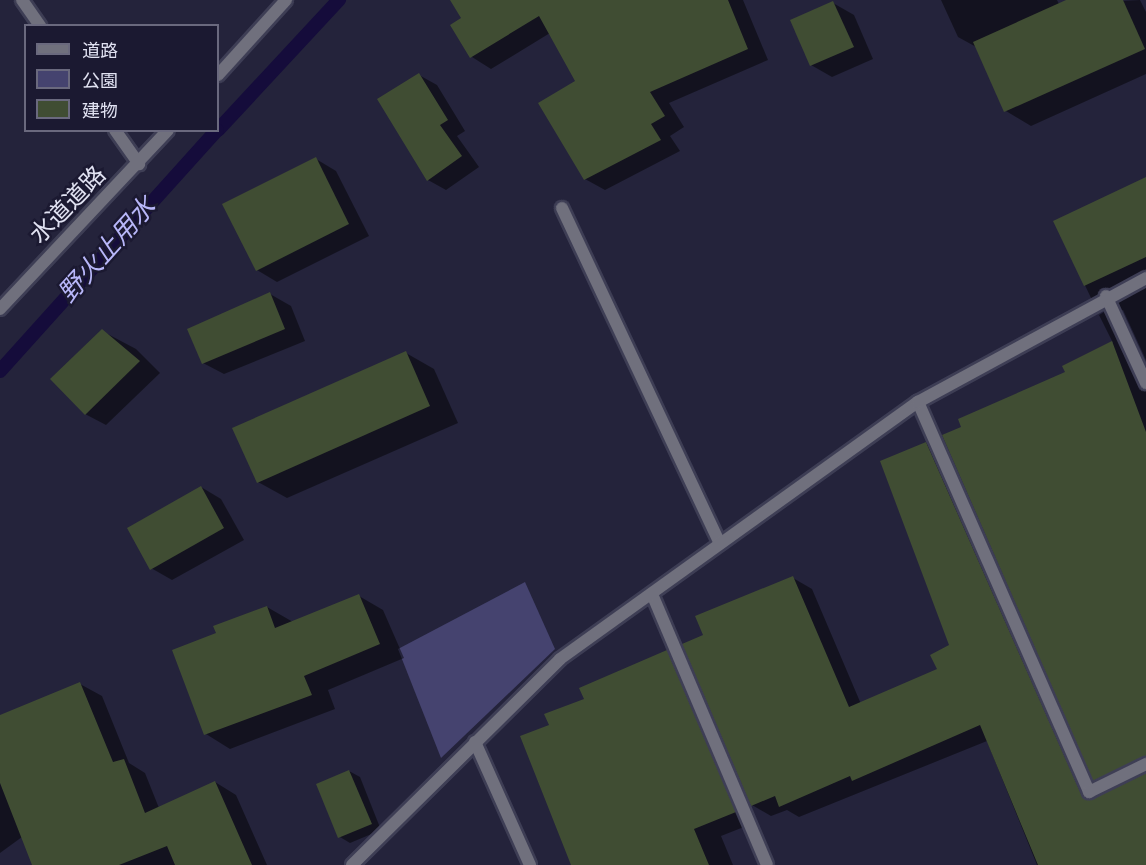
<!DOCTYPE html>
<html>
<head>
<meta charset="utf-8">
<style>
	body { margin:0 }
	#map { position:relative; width:1146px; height:865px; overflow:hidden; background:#24233b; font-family:"Alegreya Sans","Noto Sans JP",sans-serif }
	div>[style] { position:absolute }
	.green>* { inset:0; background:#45436f }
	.shadow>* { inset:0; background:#0007 }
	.stream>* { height:14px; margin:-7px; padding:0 7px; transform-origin:7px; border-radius:7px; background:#150c3b }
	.building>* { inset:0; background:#404d33 }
	.roads { filter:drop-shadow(2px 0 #3e3e55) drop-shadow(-2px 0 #3e3e55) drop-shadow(0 2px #3e3e55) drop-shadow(0 -2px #3e3e55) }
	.service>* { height:12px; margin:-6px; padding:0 6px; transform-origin:6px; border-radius:6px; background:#70707d }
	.minor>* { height:12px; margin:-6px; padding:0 6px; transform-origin:6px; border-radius:6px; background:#70707d }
	.tertiary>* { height:12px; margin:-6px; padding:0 6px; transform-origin:6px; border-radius:6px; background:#70707d }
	span { translate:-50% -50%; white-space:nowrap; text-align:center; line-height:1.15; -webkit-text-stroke:5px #1b1931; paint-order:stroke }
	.street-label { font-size:24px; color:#e1e2f2 }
	.water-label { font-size:26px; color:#b8b7f9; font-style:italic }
	.legend { position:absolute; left:24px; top:24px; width:195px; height:108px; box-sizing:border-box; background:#1b1931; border:2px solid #6a697e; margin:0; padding:8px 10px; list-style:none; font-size:18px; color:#e1e2f2 }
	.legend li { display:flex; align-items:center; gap:12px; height:30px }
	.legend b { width:30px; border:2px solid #6a697e }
</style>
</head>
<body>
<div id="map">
	<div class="green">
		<i style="clip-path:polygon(525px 582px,555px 649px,441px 758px,398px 649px)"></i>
	</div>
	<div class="shadow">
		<i style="clip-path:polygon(458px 0,743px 0,768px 60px,669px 103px,684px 127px,670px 136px,680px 151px,605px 190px,585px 179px,577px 81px,550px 33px,491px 69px,472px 57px,452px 25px,463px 18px)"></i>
		<i style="clip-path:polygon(941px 0,1057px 0,1059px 4px,1140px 0,1146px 12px,1146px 74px,1031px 126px,1006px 111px,978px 48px,958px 37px)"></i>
		<i style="clip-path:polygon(833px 3px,854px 15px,873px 59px,832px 77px,811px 65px)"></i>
		<i style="clip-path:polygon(419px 75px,437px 85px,465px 131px,457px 136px,479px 167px,446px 190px,428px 180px)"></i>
		<i style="clip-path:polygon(316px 159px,336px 171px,369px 236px,277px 282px,257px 270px)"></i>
		<i style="clip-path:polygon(1146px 178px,1146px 360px,1123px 310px,1117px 313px,1091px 298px,1055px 222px)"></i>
		<i style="clip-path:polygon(270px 294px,291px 306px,305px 341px,224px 374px,203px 363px)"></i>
		<i style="clip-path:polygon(1104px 312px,1123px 323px,1146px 374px,1146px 865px,1037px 865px,987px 741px,799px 817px,787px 810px,771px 816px,752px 805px,705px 636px,793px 578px,812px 589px,861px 704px,939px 670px,951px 646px,926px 443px,946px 455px,1097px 799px,1113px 791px,1094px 780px,1067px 373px,1113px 343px,1099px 315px)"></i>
		<i style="clip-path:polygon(102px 331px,136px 349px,160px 373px,106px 425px,85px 414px)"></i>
		<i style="clip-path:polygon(406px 353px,434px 369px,458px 423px,287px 498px,258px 482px)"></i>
		<i style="clip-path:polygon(201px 487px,221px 499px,244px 540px,172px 580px,151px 568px)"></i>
		<i style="clip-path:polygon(359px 596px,383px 610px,404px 658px,328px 690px,335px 709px,230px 749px,206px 734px,218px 634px,267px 607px,293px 622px)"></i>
		<i style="clip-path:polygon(667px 652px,686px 663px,754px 823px,721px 836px,733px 865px,573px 865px,551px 726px)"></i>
		<i style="clip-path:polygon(80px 684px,102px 696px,129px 763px,145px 773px,159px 808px,215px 782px,236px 795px,267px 865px,33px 865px,22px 837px,0 853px,0 717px)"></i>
		<i style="clip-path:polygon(349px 771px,360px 777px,381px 830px,350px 843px,340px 837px)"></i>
	</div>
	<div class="stream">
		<i style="left:218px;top:130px;width:178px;rotate:-47.1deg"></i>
		<i style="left:0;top:371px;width:324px;rotate:-48deg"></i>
	</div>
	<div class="building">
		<i style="clip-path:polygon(450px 0,728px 0,748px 49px,650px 92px,665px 116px,651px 124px,661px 140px,584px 180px,538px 103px,575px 81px,539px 16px,470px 58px,450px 25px,461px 18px)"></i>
		<i style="clip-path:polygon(1066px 0,1123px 0,1145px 49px,1004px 112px,973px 42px)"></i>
		<i style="clip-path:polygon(833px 1px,854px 47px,810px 66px,790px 20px)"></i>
		<i style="clip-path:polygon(419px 73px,448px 120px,440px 125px,462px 156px,427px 181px,377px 99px)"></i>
		<i style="clip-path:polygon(316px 157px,349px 224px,256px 271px,222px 204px)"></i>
		<i style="clip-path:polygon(1146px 177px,1146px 257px,1084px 286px,1053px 221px)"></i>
		<i style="clip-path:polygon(270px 292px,285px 329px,202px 364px,187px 329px)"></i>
		<i style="clip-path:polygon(102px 329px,140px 361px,85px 415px,50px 379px)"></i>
		<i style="clip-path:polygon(1112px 341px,1146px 432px,1146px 756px,1093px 781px,942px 435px,961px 427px,958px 419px,1065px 372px,1062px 366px)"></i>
		<i style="clip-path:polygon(406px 351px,430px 406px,257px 483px,232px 428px)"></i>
		<i style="clip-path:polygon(926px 442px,1082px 796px,1093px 799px,1146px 773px,1146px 865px,1038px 865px,980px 725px,852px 781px,850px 776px,779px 807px,775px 796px,751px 806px,682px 644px,703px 635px,695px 616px,793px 576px,849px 707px,937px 669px,930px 655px,949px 645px,880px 461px)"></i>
		<i style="clip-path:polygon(201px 486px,224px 528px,150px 570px,127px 528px)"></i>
		<i style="clip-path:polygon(359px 594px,380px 644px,304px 676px,312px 695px,204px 735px,172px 650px,216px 633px,213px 626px,267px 606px,275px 628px)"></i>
		<i style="clip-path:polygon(667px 650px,736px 812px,694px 829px,709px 865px,571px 865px,520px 736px,549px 725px,544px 714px,584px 699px,579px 688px)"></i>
		<i style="clip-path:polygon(80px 682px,113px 762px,124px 759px,145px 813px,215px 781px,252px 865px,175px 865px,167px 846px,119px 865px,32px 865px,0 783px,0 715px)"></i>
		<i style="clip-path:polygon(349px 770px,372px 824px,338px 838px,316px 784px)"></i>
	</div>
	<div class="roads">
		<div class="service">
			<i style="left:22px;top:0;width:32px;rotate:55deg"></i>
			<i style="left:115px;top:130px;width:42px;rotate:54.8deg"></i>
			<i style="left:562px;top:208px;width:369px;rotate:64.8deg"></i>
			<i style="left:918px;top:402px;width:426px;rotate:66.3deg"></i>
			<i style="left:1089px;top:792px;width:64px;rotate:-26.2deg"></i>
		</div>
		<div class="minor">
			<i style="left:1106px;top:296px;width:96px;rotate:65.3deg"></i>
			<i style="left:652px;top:594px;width:294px;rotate:67deg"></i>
			<i style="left:475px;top:742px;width:135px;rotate:65.9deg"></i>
			<i style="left:352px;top:865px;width:293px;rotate:-44.7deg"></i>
			<i style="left:560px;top:659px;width:441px;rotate:-35.7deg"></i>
			<i style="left:918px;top:402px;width:260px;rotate:-28.5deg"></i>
		</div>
		<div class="tertiary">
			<i style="left:218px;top:75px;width:101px;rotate:-47.8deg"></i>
			<i style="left:0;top:309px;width:245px;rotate:-46.8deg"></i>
		</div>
	</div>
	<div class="street-label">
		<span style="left:69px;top:206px;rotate:-46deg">水道道路</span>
	</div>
	<div class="water-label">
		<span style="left:108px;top:251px;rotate:-48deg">野火止用水</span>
	</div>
	<ul class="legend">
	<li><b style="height:8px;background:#70707d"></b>道路</li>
	<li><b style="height:16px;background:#45436f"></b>公園</li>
	<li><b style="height:16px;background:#404d33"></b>建物</li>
	</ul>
</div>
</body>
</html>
